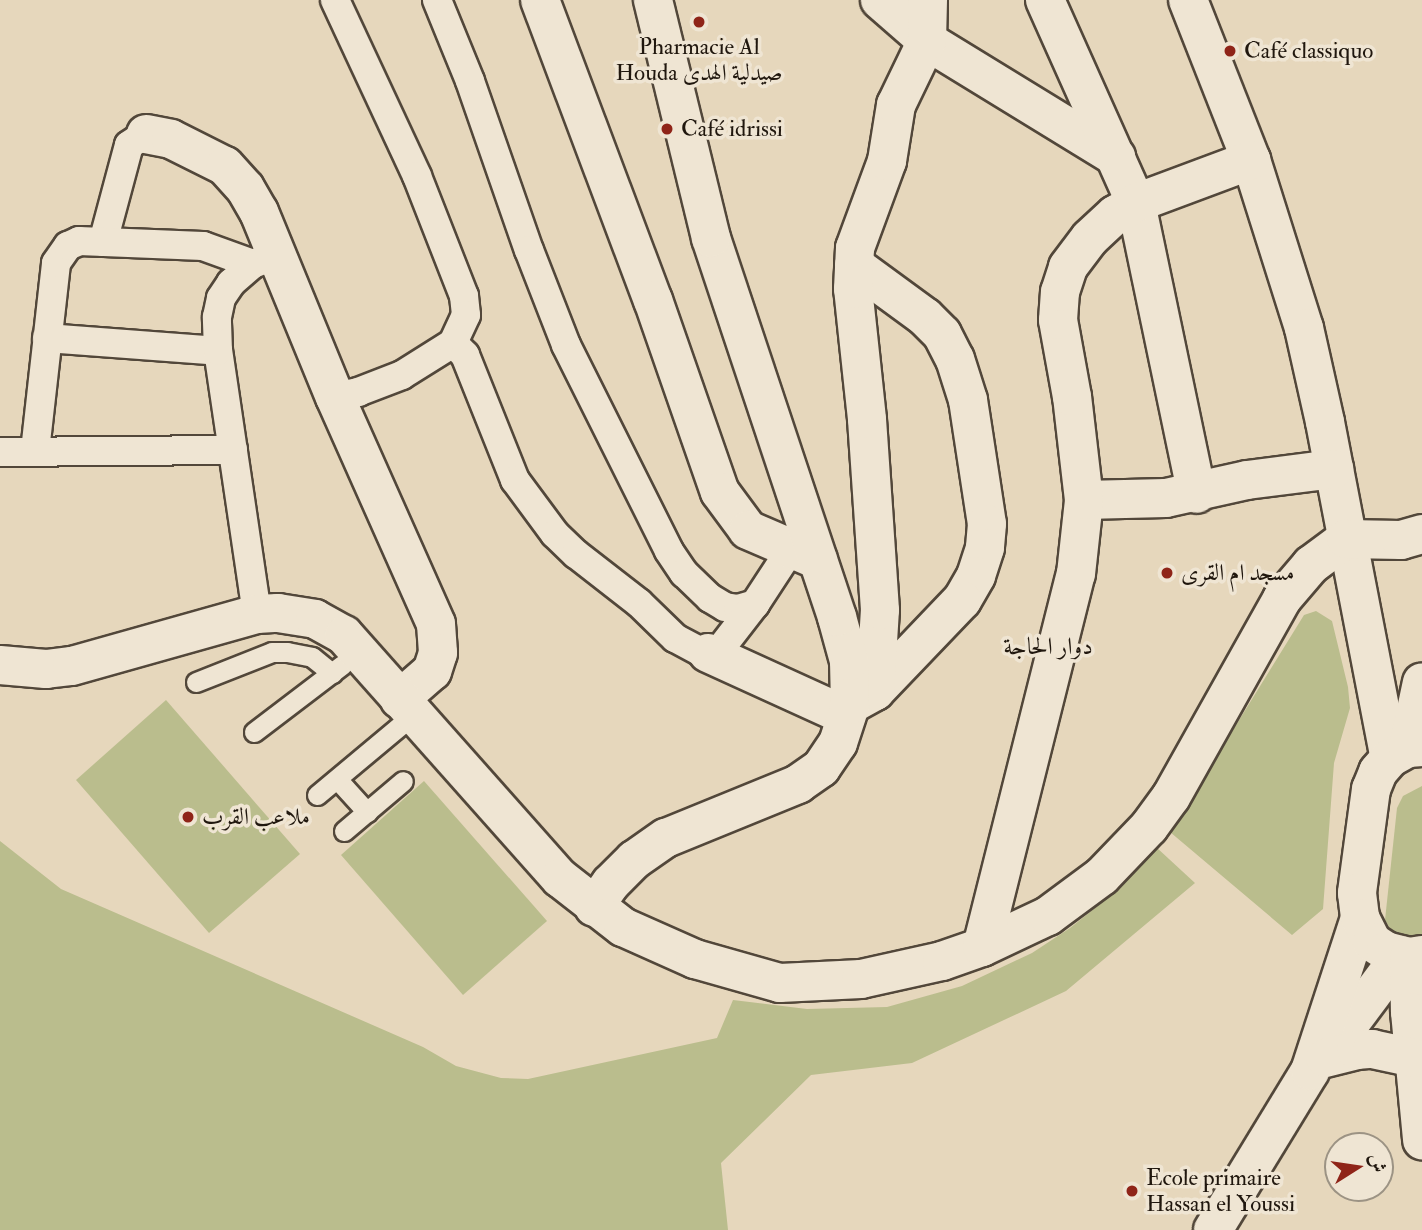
<!DOCTYPE html>
<html>
<head>
<meta charset="utf-8">
<style>
	body { margin:0 }
	#map { position:relative; width:1422px; height:1230px; overflow:hidden; background:#e6d7bc; font-family:"IM FELL Double Pica",Amiri,serif }
	div>[style] { position:absolute }
	.green>* { inset:0; background:#babd8d }
	.roads { filter:drop-shadow(2px 0 #52473a) drop-shadow(-2px 0 #52473a) drop-shadow(0 2px #52473a) drop-shadow(0 -2px #52473a) }
	.service>* { height:19px; margin:-9.5px; padding:0 9.5px; transform-origin:9.5px; border-radius:9.5px; background:#efe5d3 }
	.pedestrian>* { height:28px; margin:-14px; padding:0 14px; transform-origin:14px; border-radius:14px; background:#efe5d3 }
	.minor>* { height:38px; margin:-19px; padding:0 19px; transform-origin:19px; border-radius:19px; background:#efe5d3 }
	.tertiary>* { height:38px; margin:-19px; padding:0 19px; transform-origin:19px; border-radius:19px; background:#efe5d3 }
	.secondary>* { height:38px; margin:-19px; padding:0 19px; transform-origin:19px; border-radius:19px; background:#efe5d3 }
	.dots>* { width:19px; height:19px; translate:-50% -50%; box-sizing:border-box; border:4px solid #efe5d3; border-radius:50% }
	span { translate:-50% -50%; white-space:nowrap; text-align:center; line-height:1.15; -webkit-text-stroke:7px #efe5d3; paint-order:stroke }
	.poi-label { font-size:23px; color:#20170e }
	.left { translate:0 -50%; text-align:left }
	.neighbourhood-label { font-size:24px; color:#20170e }
	.north { position:absolute; left:1324px; top:1132px; width:70px; height:70px; box-sizing:border-box; background:#efe5d3; border:2px solid #9c9384; border-radius:50%; rotate:78deg; font-size:19px; font-weight:700; line-height:28px; text-align:center; color:#20170e }
	.north::after { content:''; display:block; margin:auto; width:24px; height:32px; background:#8f2418; clip-path:polygon(50% 0,100% 100%,50% 72%,0 100%) }
</style>
</head>
<body>
<div id="map">
	<div class="green">
		<i style="clip-path:polygon(1316px 611px,1332px 621px,1348px 687px,1350px 708px,1334px 763px,1323px 909px,1292px 935px,1170px 832px,1304px 615px)"></i>
		<i style="clip-path:polygon(166px 700px,300px 854px,209px 933px,76px 780px)"></i>
		<i style="clip-path:polygon(424px 781px,547px 921px,463px 995px,341px 855px)"></i>
		<i style="clip-path:polygon(1422px 786px,1422px 941px,1395px 937px,1385px 920px,1397px 808px,1403px 796px)"></i>
		<i style="clip-path:polygon(0 841px,61px 889px,423px 1047px,456px 1066px,501px 1078px,528px 1079px,717px 1038px,733px 1000px,807px 1009px,887px 1007px,962px 986px,1032px 953px,1070px 928px,1105px 900px,1156px 847px,1195px 883px,1066px 991px,912px 1063px,811px 1075px,721px 1163px,728px 1230px,0 1230px)"></i>
	</div>
	<div class="roads">
		<div class="service">
			<i style="left:196px;top:682px;width:82px;rotate:-21.5deg"></i>
			<i style="left:272px;top:652px;width:15px"></i>
			<i style="left:287px;top:652px;width:25px;rotate:11deg"></i>
			<i style="left:312px;top:657px;width:26px;rotate:39deg"></i>
			<i style="left:254px;top:732px;width:111px;rotate:-37.3deg"></i>
			<i style="left:337px;top:779px;width:45px;rotate:47.7deg"></i>
			<i style="left:317px;top:795px;width:126px;rotate:-39.9deg"></i>
			<i style="left:344px;top:831px;width:77px;rotate:-40.3deg"></i>
		</div>
		<div class="pedestrian">
			<i style="left:335px;top:0;width:194px;rotate:65deg"></i>
			<i style="left:417px;top:176px;width:129px;rotate:68.6deg"></i>
			<i style="left:464px;top:296px;width:19px;rotate:84deg"></i>
			<i style="left:466px;top:315px;width:31px;rotate:115deg"></i>
			<i style="left:437px;top:0;width:87px;rotate:67.8deg"></i>
			<i style="left:470px;top:81px;width:179px;rotate:70.8deg"></i>
			<i style="left:529px;top:250px;width:102px;rotate:68.7deg"></i>
			<i style="left:566px;top:345px;width:230px;rotate:63.4deg"></i>
			<i style="left:669px;top:551px;width:27px;rotate:56deg"></i>
			<i style="left:684px;top:573px;width:36px;rotate:44deg"></i>
			<i style="left:710px;top:598px;width:17px;rotate:31deg"></i>
			<i style="left:725px;top:607px;width:13px;rotate:9deg"></i>
			<i style="left:738px;top:609px;width:18px;rotate:-16deg"></i>
			<i style="left:755px;top:604px;width:66px;rotate:-56.8deg"></i>
			<i style="left:103px;top:242px;width:100px;rotate:-75deg"></i>
			<i style="left:129px;top:145px;width:20px;rotate:-33deg"></i>
			<i style="left:47px;top:338px;width:171px;rotate:4.3deg"></i>
			<i style="left:335px;top:397px;width:24px;rotate:-12deg"></i>
			<i style="left:358px;top:392px;width:47px;rotate:-21.1deg"></i>
			<i style="left:402px;top:375px;width:60px;rotate:-32.1deg"></i>
			<i style="left:453px;top:343px;width:17px;rotate:45deg"></i>
			<i style="left:465px;top:355px;width:135px;rotate:68.2deg"></i>
			<i style="left:515px;top:480px;width:67px;rotate:53.5deg"></i>
			<i style="left:555px;top:534px;width:29px;rotate:44deg"></i>
			<i style="left:576px;top:554px;width:80px;rotate:37.9deg"></i>
			<i style="left:639px;top:603px;width:50px;rotate:44.2deg"></i>
			<i style="left:675px;top:638px;width:30px;rotate:28deg"></i>
			<i style="left:701px;top:652px;width:20px;rotate:-11deg"></i>
			<i style="left:721px;top:648px;width:56px;rotate:-52.3deg"></i>
			<i style="left:35px;top:451px;width:189px;rotate:-83.6deg"></i>
			<i style="left:56px;top:263px;width:21px;rotate:-55deg"></i>
			<i style="left:68px;top:246px;width:12px;rotate:-24deg"></i>
			<i style="left:79px;top:241px;width:124px;rotate:2.3deg"></i>
			<i style="left:203px;top:246px;width:53px;rotate:19.8deg"></i>
			<i style="left:0;top:452px;width:233px;rotate:-0.5deg"></i>
			<i style="left:257px;top:614px;width:266px;rotate:-98.4deg"></i>
			<i style="left:218px;top:351px;width:34px;rotate:-92deg"></i>
			<i style="left:217px;top:317px;width:19px;rotate:-78deg"></i>
			<i style="left:221px;top:298px;width:18px;rotate:-56deg"></i>
			<i style="left:231px;top:283px;width:29px;rotate:-41deg"></i>
			<i style="left:253px;top:264px;width:16px;rotate:-22deg"></i>
		</div>
		<div class="minor">
			<i style="left:540px;top:0;width:321px;rotate:69.4deg"></i>
			<i style="left:653px;top:300px;width:203px;rotate:70.8deg"></i>
			<i style="left:720px;top:492px;width:47px;rotate:53.6deg"></i>
			<i style="left:748px;top:530px;width:76px;rotate:23.2deg"></i>
			<i style="left:880px;top:0;width:62px;rotate:41.1deg"></i>
			<i style="left:927px;top:41px;width:222px;rotate:31.5deg"></i>
			<i style="left:1045px;top:0;width:222px;rotate:65.9deg"></i>
			<i style="left:1136px;top:203px;width:297px;rotate:78.2deg"></i>
			<i style="left:1188px;top:0;width:172px;rotate:68.5deg"></i>
			<i style="left:1251px;top:160px;width:176px;rotate:72.5deg"></i>
			<i style="left:1304px;top:328px;width:96px;rotate:77.4deg"></i>
			<i style="left:1325px;top:422px;width:342px;rotate:79.1deg"></i>
			<i style="left:146px;top:134px;width:25px;rotate:11deg"></i>
			<i style="left:171px;top:139px;width:60px;rotate:26.6deg"></i>
			<i style="left:225px;top:166px;width:30px;rotate:48deg"></i>
			<i style="left:245px;top:188px;width:28px;rotate:60deg"></i>
			<i style="left:259px;top:212px;width:200px;rotate:67.7deg"></i>
			<i style="left:335px;top:397px;width:248px;rotate:66deg"></i>
			<i style="left:436px;top:624px;width:29px;rotate:86deg"></i>
			<i style="left:438px;top:653px;width:19px;rotate:108deg"></i>
			<i style="left:432px;top:671px;width:43px;rotate:138.8deg"></i>
			<i style="left:854px;top:265px;width:88px;rotate:36.2deg"></i>
			<i style="left:925px;top:317px;width:24px;rotate:45deg"></i>
			<i style="left:942px;top:334px;width:28px;rotate:63deg"></i>
			<i style="left:955px;top:359px;width:43px;rotate:72.4deg"></i>
			<i style="left:968px;top:400px;width:125px;rotate:81.3deg"></i>
			<i style="left:987px;top:524px;width:24px;rotate:95deg"></i>
			<i style="left:985px;top:548px;width:29px;rotate:108deg"></i>
			<i style="left:976px;top:576px;width:28px;rotate:120deg"></i>
			<i style="left:962px;top:600px;width:126px;rotate:133.7deg"></i>
			<i style="left:1084px;top:500px;width:82px;rotate:-1.4deg"></i>
			<i style="left:1166px;top:498px;width:83px;rotate:-12.5deg"></i>
			<i style="left:1247px;top:480px;width:88px;rotate:-7.2deg"></i>
			<i style="left:708px;top:653px;width:152px;rotate:24.5deg"></i>
			<i style="left:0;top:665px;width:46px;rotate:5deg"></i>
			<i style="left:46px;top:669px;width:26px;rotate:-7deg"></i>
			<i style="left:72px;top:666px;width:192px;rotate:-15.7deg"></i>
			<i style="left:257px;top:614px;width:21px;rotate:-3deg"></i>
			<i style="left:278px;top:613px;width:37px;rotate:9deg"></i>
			<i style="left:315px;top:619px;width:33px;rotate:29deg"></i>
			<i style="left:344px;top:635px;width:325px;rotate:48.4deg"></i>
			<i style="left:560px;top:878px;width:80px;rotate:37.9deg"></i>
			<i style="left:623px;top:927px;width:79px;rotate:24deg"></i>
			<i style="left:695px;top:959px;width:88px;rotate:15.8deg"></i>
			<i style="left:780px;top:983px;width:81px;rotate:-2.8deg"></i>
			<i style="left:861px;top:979px;width:83px;rotate:-12.5deg"></i>
			<i style="left:942px;top:961px;width:42px;rotate:-19.3deg"></i>
			<i style="left:982px;top:947px;width:73px;rotate:-25.2deg"></i>
			<i style="left:1048px;top:916px;width:67px;rotate:-36.5deg"></i>
			<i style="left:1102px;top:876px;width:68px;rotate:-46.2deg"></i>
			<i style="left:1149px;top:827px;width:37px;rotate:-54deg"></i>
			<i style="left:1171px;top:797px;width:227px;rotate:-60.7deg"></i>
			<i style="left:1282px;top:599px;width:45px;rotate:-49.5deg"></i>
			<i style="left:1311px;top:565px;width:44px;rotate:-36.6deg"></i>
			<i style="left:850px;top:705px;width:29px;rotate:-29deg"></i>
			<i style="left:875px;top:691px;width:81px;rotate:-86.5deg"></i>
			<i style="left:880px;top:610px;width:191px;rotate:-93.9deg"></i>
			<i style="left:867px;top:419px;width:131px;rotate:-96.1deg"></i>
			<i style="left:853px;top:289px;width:41px;rotate:-87.2deg"></i>
			<i style="left:855px;top:248px;width:93px;rotate:-69.8deg"></i>
			<i style="left:887px;top:161px;width:57px;rotate:-80.9deg"></i>
			<i style="left:896px;top:105px;width:71px;rotate:-64.2deg"></i>
			<i style="left:927px;top:41px;width:41px;rotate:-88.6deg"></i>
			<i style="left:594px;top:907px;width:29px;rotate:-55deg"></i>
			<i style="left:611px;top:883px;width:33px;rotate:-45deg"></i>
			<i style="left:634px;top:860px;width:39px;rotate:-35deg"></i>
			<i style="left:666px;top:838px;width:143px;rotate:-22.2deg"></i>
			<i style="left:798px;top:784px;width:28px;rotate:-35deg"></i>
			<i style="left:821px;top:768px;width:30px;rotate:-56deg"></i>
			<i style="left:838px;top:743px;width:40px;rotate:-72deg"></i>
			<i style="left:850px;top:705px;width:44px;rotate:-91.3deg"></i>
			<i style="left:849px;top:661px;width:46px;rotate:-105.3deg"></i>
			<i style="left:837px;top:617px;width:399px;rotate:-108.4deg"></i>
			<i style="left:711px;top:238px;width:245px;rotate:-103.7deg"></i>
			<i style="left:982px;top:947px;width:385px;rotate:-75.9deg"></i>
			<i style="left:1076px;top:574px;width:74px;rotate:-83.8deg"></i>
			<i style="left:1084px;top:500px;width:104px;rotate:-96.6deg"></i>
			<i style="left:1072px;top:397px;width:78px;rotate:-100.3deg"></i>
			<i style="left:1058px;top:320px;width:28px;rotate:-86deg"></i>
			<i style="left:1060px;top:292px;width:26px;rotate:-72deg"></i>
			<i style="left:1068px;top:267px;width:36px;rotate:-53deg"></i>
			<i style="left:1090px;top:238px;width:34px;rotate:-43deg"></i>
			<i style="left:1115px;top:215px;width:24px;rotate:-30deg"></i>
			<i style="left:1136px;top:203px;width:123px;rotate:-20.5deg"></i>
		</div>
		<div class="tertiary">
			<i style="left:1325px;top:1057px;width:127px;rotate:-53.3deg"></i>
			<i style="left:1213px;top:1230px;width:186px;rotate:-58.6deg"></i>
			<i style="left:1310px;top:1071px;width:161px;rotate:-71.9deg"></i>
		</div>
		<div class="secondary">
			<i style="left:1346px;top:539px;width:55px;rotate:1deg"></i>
			<i style="left:1401px;top:540px;width:22px;rotate:-16deg"></i>
			<i style="left:1422px;top:747px;width:14px;rotate:176deg"></i>
			<i style="left:1408px;top:748px;width:21px;rotate:151deg"></i>
			<i style="left:1390px;top:758px;width:18px;rotate:131deg"></i>
			<i style="left:1378px;top:772px;width:18px;rotate:112deg"></i>
			<i style="left:1371px;top:789px;width:105px;rotate:97.7deg"></i>
			<i style="left:1357px;top:893px;width:25px;rotate:83deg"></i>
			<i style="left:1360px;top:918px;width:27px;rotate:63deg"></i>
			<i style="left:1372px;top:942px;width:17px;rotate:33deg"></i>
			<i style="left:1386px;top:951px;width:24px;rotate:15deg"></i>
			<i style="left:1409px;top:957px;width:13px;rotate:-9deg"></i>
			<i style="left:1408px;top:748px;width:67px;rotate:-78deg"></i>
			<i style="left:1409px;top:957px;width:55px;rotate:89deg"></i>
			<i style="left:1410px;top:1012px;width:129px;rotate:84.6deg"></i>
			<i style="left:1325px;top:1058px;width:32px;rotate:-14deg"></i>
			<i style="left:1356px;top:1050px;width:16px;rotate:-4deg"></i>
			<i style="left:1372px;top:1049px;width:43px;rotate:12.1deg"></i>
		</div>
	</div>
	<div class="dots">
		<i style="left:699px;top:22px;background:#8f2418"></i>
		<i style="left:1230px;top:51px;background:#8f2418"></i>
		<i style="left:667px;top:129px;background:#8f2418"></i>
		<i style="left:1167px;top:573px;background:#8f2418"></i>
		<i style="left:188px;top:817px;background:#8f2418"></i>
		<i style="left:1132px;top:1191px;background:#8f2418"></i>
	</div>
	<div class="poi-label">
		<span style="left:699px;top:60px">Pharmacie Al<br>Houda صيدلية الهدى</span>
		<span class="left" style="left:1244px;top:51px">Café classiquo</span>
		<span class="left" style="left:681px;top:129px">Café idrissi</span>
		<span class="left" style="left:1181px;top:573px">مسجد ام القرى</span>
		<span class="left" style="left:202px;top:817px">ملاعب القرب</span>
		<span class="left" style="left:1146px;top:1191px">Ecole primaire<br>Hassan el Youssi</span>
	</div>
	<div class="neighbourhood-label">
		<span style="left:1048px;top:647px">دوار الحاجة</span>
	</div>
	<div class="north">ش</div>
</div>
</body>
</html>
